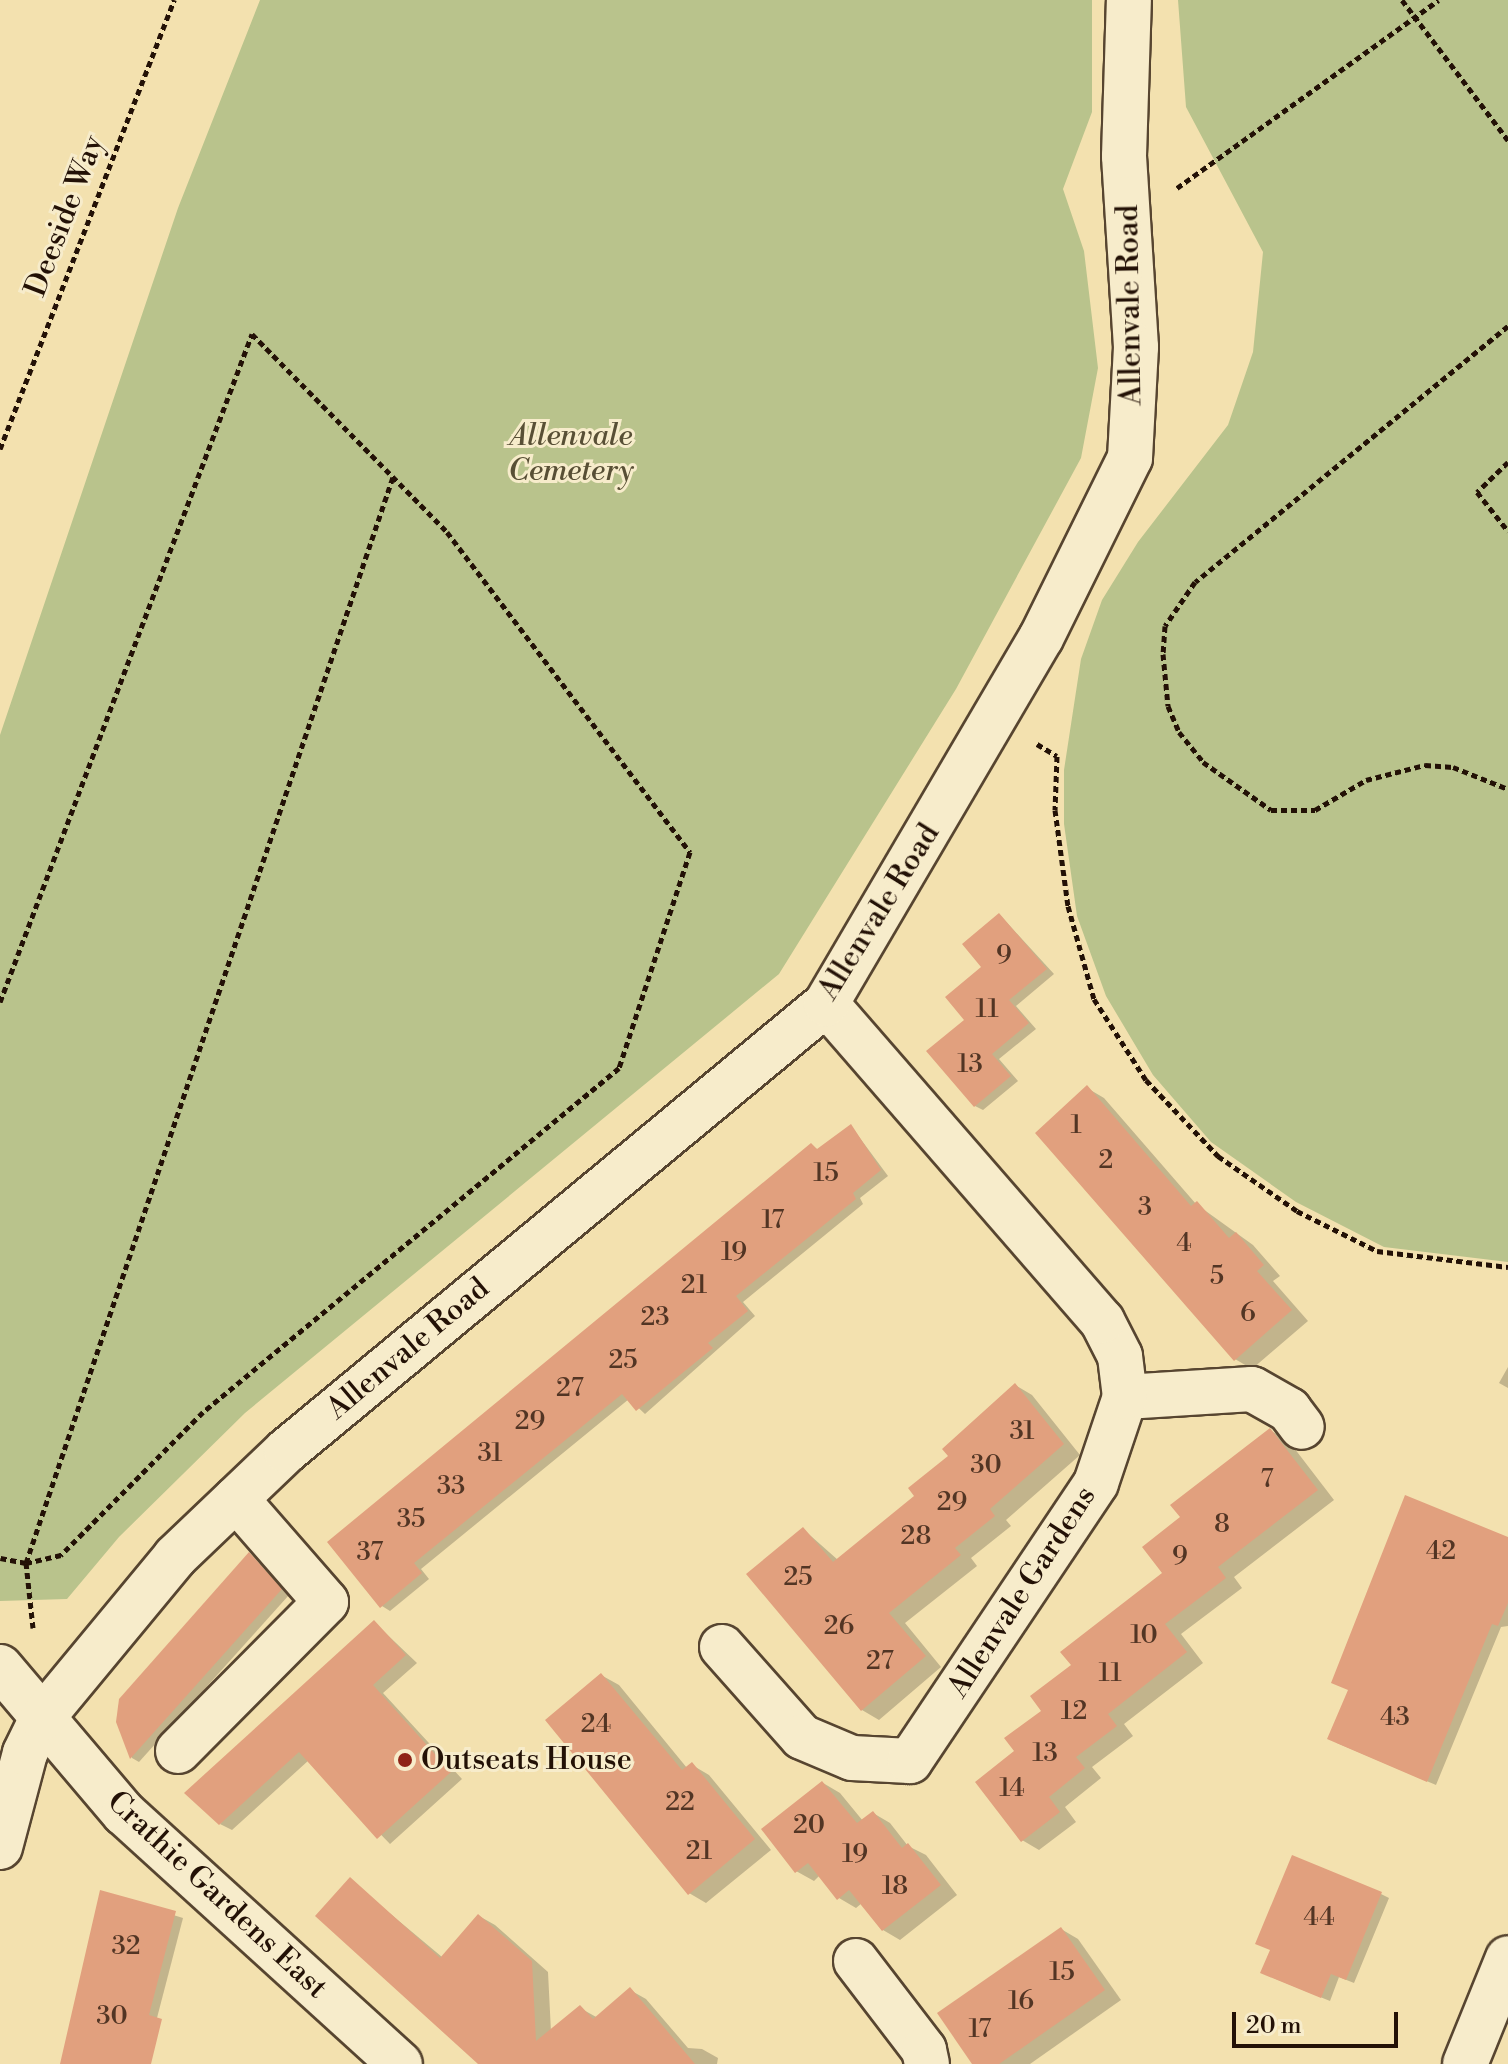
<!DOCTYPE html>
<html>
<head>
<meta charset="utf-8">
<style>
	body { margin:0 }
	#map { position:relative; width:1508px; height:2064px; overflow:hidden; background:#f3e1af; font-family:"Libre Bodoni",serif }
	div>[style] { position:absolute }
	.green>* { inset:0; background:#b9c38c }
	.shadow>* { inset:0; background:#0003 }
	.building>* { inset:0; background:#e1a07e }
	.path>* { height:5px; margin-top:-2.5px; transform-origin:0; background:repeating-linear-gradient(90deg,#231106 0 6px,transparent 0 10px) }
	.roads { filter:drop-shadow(2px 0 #574530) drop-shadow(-2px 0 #574530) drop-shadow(0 2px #574530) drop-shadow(0 -2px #574530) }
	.minor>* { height:44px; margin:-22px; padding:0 22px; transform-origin:22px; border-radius:22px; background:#f7eccb }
	.dots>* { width:22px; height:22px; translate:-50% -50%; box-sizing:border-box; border:4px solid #f7eccb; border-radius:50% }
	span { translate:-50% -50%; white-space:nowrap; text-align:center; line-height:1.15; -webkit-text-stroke:6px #f7eccb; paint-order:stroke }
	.number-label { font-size:26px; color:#523524 }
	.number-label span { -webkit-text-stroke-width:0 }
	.street-label { font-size:30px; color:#231106 }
	.park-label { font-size:30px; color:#584f35; font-style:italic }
	.poi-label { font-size:30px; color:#231106 }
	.left { translate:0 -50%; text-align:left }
	.scale { position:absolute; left:1232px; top:2012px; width:166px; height:36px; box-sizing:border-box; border:4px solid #231106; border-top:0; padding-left:10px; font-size:24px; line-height:28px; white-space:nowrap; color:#231106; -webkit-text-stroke:6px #f7eccb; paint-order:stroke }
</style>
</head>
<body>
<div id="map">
	<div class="green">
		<i style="clip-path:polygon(260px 0,1092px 0,1092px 112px,1063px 189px,1084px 251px,1098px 368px,1081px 458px,956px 689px,779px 974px,245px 1413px,119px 1537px,67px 1599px,0 1601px,0 735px,178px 208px)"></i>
		<i style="clip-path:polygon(1178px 0,1508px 0,1508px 1262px,1384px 1247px,1296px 1202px,1211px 1142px,1153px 1075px,1106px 996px,1077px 916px,1064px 824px,1064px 770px,1081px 659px,1102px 600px,1138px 542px,1228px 425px,1253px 352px,1263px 252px,1186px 107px)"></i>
	</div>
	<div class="shadow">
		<i style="clip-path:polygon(1000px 915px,1054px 974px,1016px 1006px,1036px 1029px,999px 1059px,1018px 1081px,983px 1110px,975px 1106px,967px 1020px)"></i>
		<i style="clip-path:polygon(1087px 1088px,1104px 1098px,1196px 1204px,1253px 1245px,1280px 1276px,1273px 1281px,1308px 1321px,1252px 1369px,1235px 1359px)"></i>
		<i style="clip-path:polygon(851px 1126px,888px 1176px,860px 1198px,863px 1204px,743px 1302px,755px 1316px,645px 1414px,629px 1399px,421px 1569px,429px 1579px,390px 1611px,382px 1606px,330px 1543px,811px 1146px,819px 1150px)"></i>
		<i style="clip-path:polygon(1508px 1367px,1508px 1388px,1499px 1383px)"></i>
		<i style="clip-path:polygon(1015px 1385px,1032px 1395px,1080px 1455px,1006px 1520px,1011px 1526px,971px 1558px,977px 1566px,905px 1623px,941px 1667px,879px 1720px,862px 1710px,803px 1529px,838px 1560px,917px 1497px)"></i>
		<i style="clip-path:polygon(1271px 1431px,1288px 1440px,1334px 1500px,1234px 1577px,1242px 1588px,1181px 1634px,1203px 1663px,1124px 1724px,1133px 1736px,1092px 1767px,1101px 1778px,1065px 1807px,1076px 1822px,1039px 1850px,1022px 1840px,1017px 1752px,1074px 1665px,1165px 1574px,1183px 1518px)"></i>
		<i style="clip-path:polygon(1508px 1539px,1508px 1626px,1501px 1627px,1436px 1785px,1337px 1743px)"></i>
		<i style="clip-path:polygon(249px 1554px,289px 1595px,139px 1762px,132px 1758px,118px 1722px)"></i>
		<i style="clip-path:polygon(374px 1622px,417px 1663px,383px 1693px,462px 1779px,390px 1844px,309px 1760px,232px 1830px,220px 1824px)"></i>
		<i style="clip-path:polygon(601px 1675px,619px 1685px,687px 1768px,692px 1765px,709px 1775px,771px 1850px,706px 1903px,689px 1893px)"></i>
		<i style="clip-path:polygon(823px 1783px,840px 1793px,863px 1821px,873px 1813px,890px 1823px,908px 1846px,926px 1855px,957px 1895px,900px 1940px,883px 1930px,862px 1903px,856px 1908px,839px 1898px,820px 1875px,814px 1881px,796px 1871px)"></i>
		<i style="clip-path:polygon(350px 1880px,442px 1957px,479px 1916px,495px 1925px,548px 1972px,551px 2032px,580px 2008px,598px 2018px,630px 1990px,646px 1999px,688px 2048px,702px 2049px,718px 2058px,717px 2064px,481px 2064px)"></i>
		<i style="clip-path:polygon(102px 1893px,183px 1918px,145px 2064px,62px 2064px)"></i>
		<i style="clip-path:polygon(1381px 1894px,1389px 1898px,1354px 1983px,1339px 1977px,1330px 2001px,1271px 1977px,1272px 1950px)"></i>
		<i style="clip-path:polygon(1061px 1929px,1078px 1939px,1121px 2000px,1030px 2064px,975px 2064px)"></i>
	</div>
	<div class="building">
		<i style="clip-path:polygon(999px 913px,1047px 969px,1009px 1000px,1029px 1023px,992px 1054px,1011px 1076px,974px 1107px,926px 1051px,964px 1020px,945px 997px,981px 967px,962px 944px)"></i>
		<i style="clip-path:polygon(1087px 1085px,1191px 1206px,1197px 1201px,1229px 1238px,1236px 1232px,1264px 1265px,1257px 1271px,1292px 1310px,1234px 1361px,1035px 1133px)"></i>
		<i style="clip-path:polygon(851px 1124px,881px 1170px,853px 1193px,856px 1199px,736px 1296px,748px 1311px,708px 1343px,713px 1348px,636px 1411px,622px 1394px,414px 1563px,422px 1573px,380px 1608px,327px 1542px,811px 1143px,817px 1149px)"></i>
		<i style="clip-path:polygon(1015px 1383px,1064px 1444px,990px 1509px,995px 1516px,955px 1548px,961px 1555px,889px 1613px,926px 1656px,861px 1711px,746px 1574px,803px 1527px,833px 1562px,914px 1496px,908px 1488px,948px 1456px,942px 1449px)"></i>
		<i style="clip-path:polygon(1270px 1428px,1318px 1490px,1218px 1567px,1226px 1578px,1165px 1624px,1187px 1652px,1108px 1714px,1117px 1726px,1076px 1757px,1085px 1768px,1049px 1797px,1060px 1812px,1021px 1842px,975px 1782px,1014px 1751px,1004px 1738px,1041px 1711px,1030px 1696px,1071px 1665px,1060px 1652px,1162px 1573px,1142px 1547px,1180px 1517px,1170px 1505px)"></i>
		<i style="clip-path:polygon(1405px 1495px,1508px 1537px,1508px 1603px,1498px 1626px,1492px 1624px,1427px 1782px,1327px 1739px,1348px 1690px,1331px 1683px)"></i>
		<i style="clip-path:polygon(249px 1552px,282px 1589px,130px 1759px,116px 1722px,119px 1699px)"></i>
		<i style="clip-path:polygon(374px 1620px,406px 1655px,373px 1685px,451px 1772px,377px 1839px,299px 1752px,219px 1825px,184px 1793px)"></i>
		<i style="clip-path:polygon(601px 1673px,682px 1770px,692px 1762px,755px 1839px,688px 1895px,545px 1720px)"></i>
		<i style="clip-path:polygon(822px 1781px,857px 1823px,873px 1811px,902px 1848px,908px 1843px,941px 1885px,882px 1931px,849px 1890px,837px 1900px,808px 1863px,795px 1873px,761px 1829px)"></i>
		<i style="clip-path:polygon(1292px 1855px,1382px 1892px,1346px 1980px,1331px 1974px,1321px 1998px,1260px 1973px,1270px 1950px,1255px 1944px)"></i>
		<i style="clip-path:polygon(350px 1877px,440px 1958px,478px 1914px,532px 1961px,536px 2041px,580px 2005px,593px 2019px,630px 1987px,695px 2064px,478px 2064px,315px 1916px)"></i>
		<i style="clip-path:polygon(100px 1890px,176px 1911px,149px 2015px,162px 2019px,151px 2064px,60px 2064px)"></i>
		<i style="clip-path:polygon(1061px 1927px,1105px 1990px,999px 2064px,972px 2064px,937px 2013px)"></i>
	</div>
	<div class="path">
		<i style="left:1402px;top:0;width:176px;rotate:52.9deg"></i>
		<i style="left:1177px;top:188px;width:322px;rotate:-35.7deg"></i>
		<i style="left:1508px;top:326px;width:404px;rotate:140.7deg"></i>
		<i style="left:1195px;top:582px;width:53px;rotate:124.3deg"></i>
		<i style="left:1165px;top:626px;width:28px;rotate:94deg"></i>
		<i style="left:1163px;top:654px;width:52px;rotate:84.5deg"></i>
		<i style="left:1168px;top:706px;width:28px;rotate:67deg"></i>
		<i style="left:1179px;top:732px;width:38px;rotate:51deg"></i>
		<i style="left:1203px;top:762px;width:83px;rotate:35.2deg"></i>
		<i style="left:1271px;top:810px;width:44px"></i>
		<i style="left:1315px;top:810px;width:59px;rotate:-30.5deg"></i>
		<i style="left:1366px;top:780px;width:61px;rotate:-14.3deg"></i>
		<i style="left:1425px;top:765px;width:28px;rotate:4deg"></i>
		<i style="left:1453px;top:767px;width:59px;rotate:21.8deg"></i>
		<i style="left:0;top:449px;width:482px;rotate:-68.8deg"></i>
		<i style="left:1508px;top:462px;width:43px;rotate:135.9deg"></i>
		<i style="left:1477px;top:492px;width:50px;rotate:51.5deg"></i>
		<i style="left:1037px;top:744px;width:23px;rotate:31deg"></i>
		<i style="left:1057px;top:756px;width:54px;rotate:92.1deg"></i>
		<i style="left:1055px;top:810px;width:97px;rotate:82.3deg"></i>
		<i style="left:1068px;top:906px;width:97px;rotate:74.4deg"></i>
		<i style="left:1094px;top:999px;width:96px;rotate:57.3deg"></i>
		<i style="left:1146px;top:1080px;width:105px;rotate:46.5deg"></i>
		<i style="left:1218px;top:1156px;width:96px;rotate:34.8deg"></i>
		<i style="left:1297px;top:1211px;width:89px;rotate:26.6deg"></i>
		<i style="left:1377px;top:1251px;width:132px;rotate:7deg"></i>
		<i style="left:0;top:1002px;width:714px;rotate:-69.33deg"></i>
		<i style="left:252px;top:334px;width:278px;rotate:45.4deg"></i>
		<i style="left:447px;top:532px;width:402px;rotate:52.8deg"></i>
		<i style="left:690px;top:852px;width:227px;rotate:108.2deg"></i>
		<i style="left:619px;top:1068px;width:540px;rotate:140.41deg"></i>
		<i style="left:203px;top:1412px;width:202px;rotate:134.8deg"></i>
		<i style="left:61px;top:1555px;width:36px;rotate:167deg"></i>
		<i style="left:26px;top:1563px;width:26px;rotate:-169deg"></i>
		<i style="left:33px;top:1628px;width:65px;rotate:-96.1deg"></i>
		<i style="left:26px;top:1563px;width:1146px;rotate:-71.33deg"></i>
	</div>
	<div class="roads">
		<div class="minor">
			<i style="left:1125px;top:1397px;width:127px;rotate:-3.6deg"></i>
			<i style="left:1252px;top:1389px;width:43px;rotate:29.6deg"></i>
			<i style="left:1289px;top:1410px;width:21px;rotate:53deg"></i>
			<i style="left:722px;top:1647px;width:120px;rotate:48.4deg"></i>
			<i style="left:802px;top:1737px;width:54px;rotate:22.8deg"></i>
			<i style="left:852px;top:1758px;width:58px;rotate:3deg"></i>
			<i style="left:910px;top:1761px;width:334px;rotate:-56.2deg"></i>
			<i style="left:1096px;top:1483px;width:91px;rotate:-71.4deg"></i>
			<i style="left:1125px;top:1397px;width:41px;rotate:-97deg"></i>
			<i style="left:1120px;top:1356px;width:39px;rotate:-117deg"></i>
			<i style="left:1102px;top:1321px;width:420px;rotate:-131deg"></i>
			<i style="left:0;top:1667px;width:192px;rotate:49.7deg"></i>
			<i style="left:124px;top:1813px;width:373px;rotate:42.3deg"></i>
			<i style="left:178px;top:1751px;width:210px;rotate:-45.2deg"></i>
			<i style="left:326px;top:1602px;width:137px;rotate:-131.1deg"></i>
			<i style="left:0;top:1847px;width:97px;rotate:-75.1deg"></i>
			<i style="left:25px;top:1753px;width:39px;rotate:-64deg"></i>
			<i style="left:42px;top:1718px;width:209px;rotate:-50.4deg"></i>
			<i style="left:175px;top:1557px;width:153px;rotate:-43.7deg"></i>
			<i style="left:286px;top:1451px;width:701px;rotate:-39.62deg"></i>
			<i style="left:826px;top:1004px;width:424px;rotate:-59.6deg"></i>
			<i style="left:1041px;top:638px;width:201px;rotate:-63.7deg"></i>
			<i style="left:1130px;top:458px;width:111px;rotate:-86.9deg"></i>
			<i style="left:1136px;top:347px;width:191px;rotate:-93.6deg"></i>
			<i style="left:1124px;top:156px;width:156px;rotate:-88.2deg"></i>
			<i style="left:856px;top:1961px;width:112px;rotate:52.6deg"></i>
			<i style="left:924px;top:2050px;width:14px;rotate:78deg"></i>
			<i style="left:1465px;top:2064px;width:114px;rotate:-67.9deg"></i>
		</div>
	</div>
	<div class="dots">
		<i style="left:405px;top:1760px;background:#8f2418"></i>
	</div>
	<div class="number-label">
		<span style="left:1004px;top:956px">9</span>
		<span style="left:987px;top:1010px">11</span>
		<span style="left:970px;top:1065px">13</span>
		<span style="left:1076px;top:1126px">1</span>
		<span style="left:1106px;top:1161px">2</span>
		<span style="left:826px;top:1174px">15</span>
		<span style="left:1145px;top:1208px">3</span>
		<span style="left:773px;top:1221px">17</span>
		<span style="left:1184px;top:1244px">4</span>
		<span style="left:734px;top:1253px">19</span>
		<span style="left:1217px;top:1277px">5</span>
		<span style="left:694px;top:1286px">21</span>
		<span style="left:1248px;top:1314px">6</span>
		<span style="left:655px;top:1318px">23</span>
		<span style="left:623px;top:1361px">25</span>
		<span style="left:570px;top:1389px">27</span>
		<span style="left:530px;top:1422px">29</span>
		<span style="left:1022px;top:1432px">31</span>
		<span style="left:490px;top:1454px">31</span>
		<span style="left:986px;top:1466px">30</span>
		<span style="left:1267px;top:1480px">7</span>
		<span style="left:451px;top:1487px">33</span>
		<span style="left:952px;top:1503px">29</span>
		<span style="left:411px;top:1520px">35</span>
		<span style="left:1222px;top:1525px">8</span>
		<span style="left:916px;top:1537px">28</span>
		<span style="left:1441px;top:1552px">42</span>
		<span style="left:370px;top:1553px">37</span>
		<span style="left:1180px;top:1557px">9</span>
		<span style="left:798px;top:1578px">25</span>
		<span style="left:839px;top:1627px">26</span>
		<span style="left:1144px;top:1636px">10</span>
		<span style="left:880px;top:1662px">27</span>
		<span style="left:1110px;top:1674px">11</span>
		<span style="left:1074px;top:1712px">12</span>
		<span style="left:1395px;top:1718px">43</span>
		<span style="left:596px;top:1725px">24</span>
		<span style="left:1045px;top:1754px">13</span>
		<span style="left:1012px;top:1789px">14</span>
		<span style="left:680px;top:1803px">22</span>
		<span style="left:809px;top:1826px">20</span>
		<span style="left:699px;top:1852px">21</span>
		<span style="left:855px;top:1855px">19</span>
		<span style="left:895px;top:1887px">18</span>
		<span style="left:1319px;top:1918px">44</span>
		<span style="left:126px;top:1947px">32</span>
		<span style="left:1062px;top:1973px">15</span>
		<span style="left:1021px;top:2002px">16</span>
		<span style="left:112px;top:2017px">30</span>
		<span style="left:980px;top:2030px">17</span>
	</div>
	<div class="street-label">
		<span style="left:65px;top:216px;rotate:-69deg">Deeside Way</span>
		<span style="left:1130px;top:305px;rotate:-91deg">Allenvale Road</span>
		<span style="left:879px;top:912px;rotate:-58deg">Allenvale Road</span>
		<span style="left:408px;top:1349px;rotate:-40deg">Allenvale Road</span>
		<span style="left:1022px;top:1592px;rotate:-57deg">Allenvale Gardens</span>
		<span style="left:217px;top:1895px;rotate:43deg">Crathie Gardens East</span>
	</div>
	<div class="park-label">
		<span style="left:571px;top:453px">Allenvale<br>Cemetery</span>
	</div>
	<div class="poi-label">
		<span class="left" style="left:421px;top:1760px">Outseats House</span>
	</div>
	<div class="scale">20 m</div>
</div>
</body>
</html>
